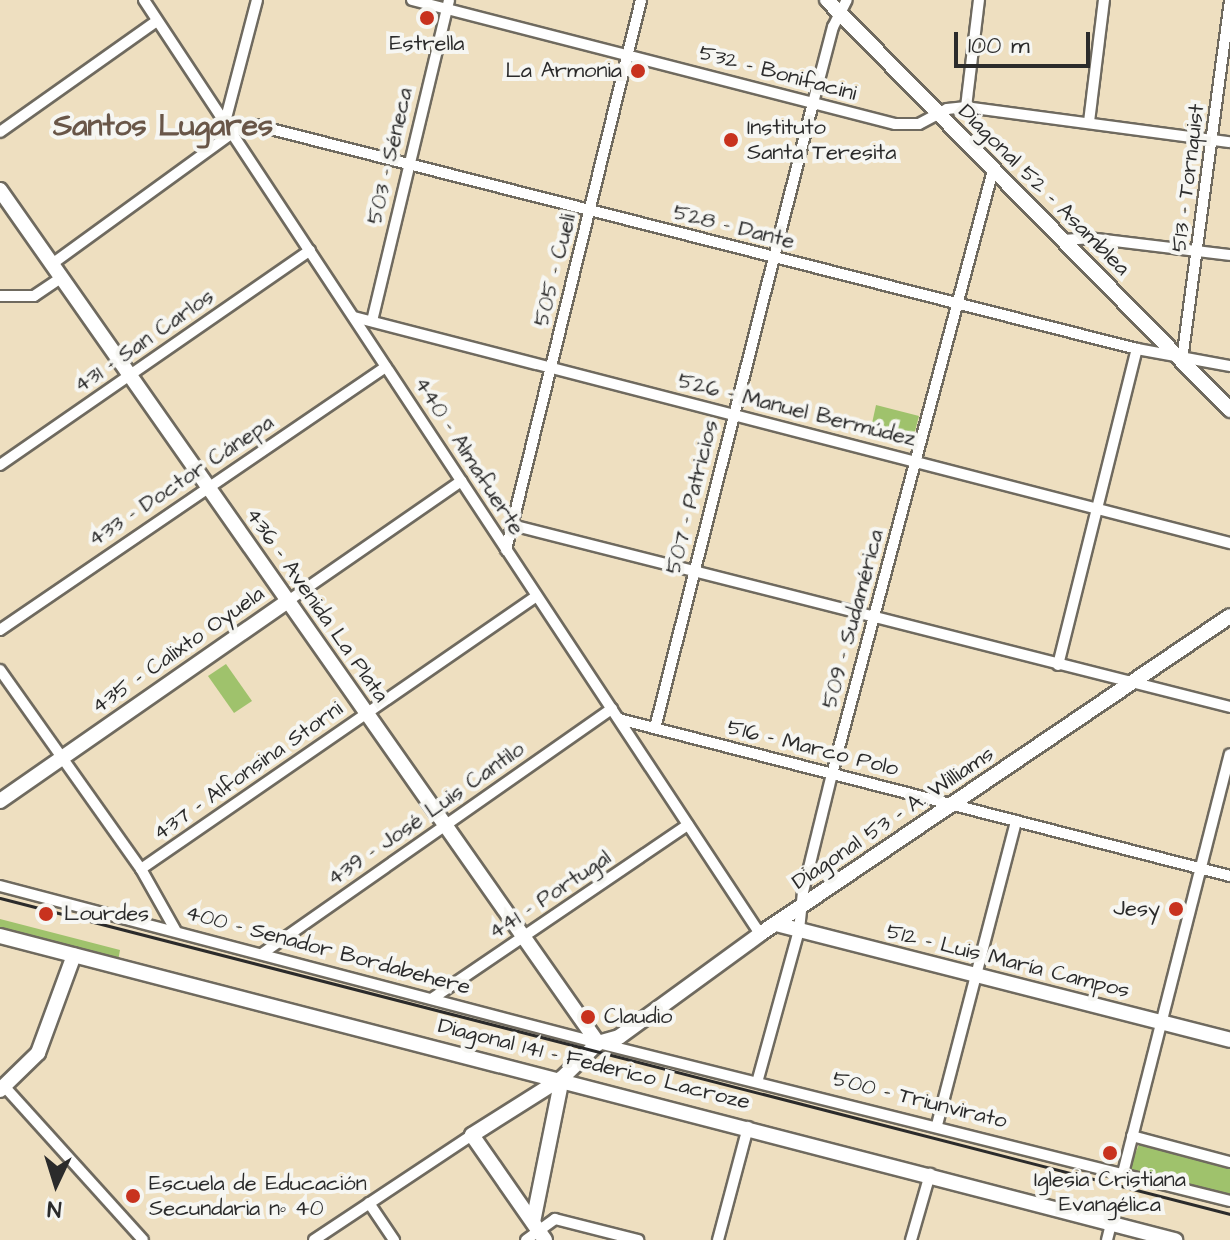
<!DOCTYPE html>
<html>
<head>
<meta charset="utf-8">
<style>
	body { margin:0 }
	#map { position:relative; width:1230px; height:1240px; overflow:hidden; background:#eedfc0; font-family:"Architects Daughter",sans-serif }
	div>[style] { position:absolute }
	.green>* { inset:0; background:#9fc26c }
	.roads { filter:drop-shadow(2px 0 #6f6a5f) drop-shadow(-2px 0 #6f6a5f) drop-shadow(0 2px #6f6a5f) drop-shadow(0 -2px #6f6a5f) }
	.street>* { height:10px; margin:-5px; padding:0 5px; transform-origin:5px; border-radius:5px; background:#fff }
	.secondary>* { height:14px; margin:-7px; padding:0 7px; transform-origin:7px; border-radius:7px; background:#fff }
	.rail>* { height:3px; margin:-1.5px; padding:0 1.5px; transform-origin:1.5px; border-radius:1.5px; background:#2b2b2b }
	.dots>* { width:22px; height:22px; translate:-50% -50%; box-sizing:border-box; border:4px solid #f6f6f2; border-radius:50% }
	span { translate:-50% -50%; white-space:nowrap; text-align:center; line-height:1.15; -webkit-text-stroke:8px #f6f6f2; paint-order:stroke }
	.poi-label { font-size:22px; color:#2b2b2b }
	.right { translate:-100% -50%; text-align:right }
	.left { translate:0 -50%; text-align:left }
	.street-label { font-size:22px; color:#2b2b2b }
	.district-label { font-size:30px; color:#695648; font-weight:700 }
	.north { position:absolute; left:16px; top:1144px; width:80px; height:80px; -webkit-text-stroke:6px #f6f6f2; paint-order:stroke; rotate:184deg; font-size:22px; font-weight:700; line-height:32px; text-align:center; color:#2b2b2b }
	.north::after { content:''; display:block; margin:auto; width:28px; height:36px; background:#2b2b2b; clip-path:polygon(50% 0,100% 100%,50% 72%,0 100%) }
	.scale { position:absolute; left:954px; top:32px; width:136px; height:36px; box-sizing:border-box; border:4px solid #2b2b2b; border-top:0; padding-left:10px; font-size:24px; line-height:28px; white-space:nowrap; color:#2b2b2b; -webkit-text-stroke:6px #f6f6f2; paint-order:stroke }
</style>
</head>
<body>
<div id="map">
	<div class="green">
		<i style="clip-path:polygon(876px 405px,919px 416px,913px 439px,871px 428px)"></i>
		<i style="clip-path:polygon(226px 664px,252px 701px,234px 713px,208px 676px)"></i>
		<i style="clip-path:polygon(0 919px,120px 950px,118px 961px,0 931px)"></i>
		<i style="clip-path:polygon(1140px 1142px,1230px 1166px,1230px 1199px,1133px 1174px,1130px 1166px)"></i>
	</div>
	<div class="roads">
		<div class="street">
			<i style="left:144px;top:0;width:1119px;rotate:56.59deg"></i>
			<i style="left:412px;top:0;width:499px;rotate:14.4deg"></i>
			<i style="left:895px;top:124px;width:24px"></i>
			<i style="left:919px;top:124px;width:32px;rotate:-28deg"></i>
			<i style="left:947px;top:109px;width:19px;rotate:-6deg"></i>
			<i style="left:966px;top:107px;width:266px;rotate:7.6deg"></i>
			<i style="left:966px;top:107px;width:108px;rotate:-83.1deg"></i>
			<i style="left:225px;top:122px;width:126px;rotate:-75.3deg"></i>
			<i style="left:1089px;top:122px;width:123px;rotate:-83deg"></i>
			<i style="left:0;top:132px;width:192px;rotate:-35.3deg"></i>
			<i style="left:1063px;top:240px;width:26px;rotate:-4deg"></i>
			<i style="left:1089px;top:238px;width:142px;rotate:6.9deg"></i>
			<i style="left:52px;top:264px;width:231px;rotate:-36deg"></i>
			<i style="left:239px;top:128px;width:16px;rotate:-11deg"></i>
			<i style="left:255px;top:125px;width:910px;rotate:14.25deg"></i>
			<i style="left:1137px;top:349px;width:95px;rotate:10.4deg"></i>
			<i style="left:0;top:296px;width:34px"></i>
			<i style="left:34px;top:296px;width:32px;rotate:-34deg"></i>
			<i style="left:354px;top:317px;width:905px;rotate:14.47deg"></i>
			<i style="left:372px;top:321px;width:330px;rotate:-76.5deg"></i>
			<i style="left:1182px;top:360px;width:363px;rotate:-82.4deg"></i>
			<i style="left:0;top:465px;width:377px;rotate:-34.7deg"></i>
			<i style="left:512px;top:525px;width:741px;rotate:14.22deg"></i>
			<i style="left:506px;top:550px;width:566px;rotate:-76.21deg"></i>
			<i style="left:288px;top:601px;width:211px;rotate:-34.7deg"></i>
			<i style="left:0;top:630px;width:467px;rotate:-34.3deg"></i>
			<i style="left:1058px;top:665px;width:326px;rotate:-76deg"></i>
			<i style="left:0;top:670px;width:244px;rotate:54.7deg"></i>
			<i style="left:141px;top:869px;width:71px;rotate:60.6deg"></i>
			<i style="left:619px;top:719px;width:631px;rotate:14.41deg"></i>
			<i style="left:655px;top:728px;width:645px;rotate:-75.81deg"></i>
			<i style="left:813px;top:103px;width:79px;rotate:-75.3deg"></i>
			<i style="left:833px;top:27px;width:30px;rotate:-63deg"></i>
			<i style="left:141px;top:869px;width:480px;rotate:-34.6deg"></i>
			<i style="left:0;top:886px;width:618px;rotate:14.71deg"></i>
			<i style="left:598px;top:1043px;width:651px;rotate:14.04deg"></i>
			<i style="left:263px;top:953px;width:426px;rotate:-35deg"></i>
			<i style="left:433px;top:998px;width:308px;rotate:-34.2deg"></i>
			<i style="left:758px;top:1079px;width:155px;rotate:-74.6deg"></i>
			<i style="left:799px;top:930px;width:38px;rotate:-84deg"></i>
			<i style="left:803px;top:892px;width:122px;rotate:-76.2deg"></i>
			<i style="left:832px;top:774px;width:625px;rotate:-75.07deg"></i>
			<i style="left:4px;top:1086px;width:207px;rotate:47.9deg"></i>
			<i style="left:937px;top:1125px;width:314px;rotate:-75.4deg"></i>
			<i style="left:1132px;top:1136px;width:101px;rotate:14.9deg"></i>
			<i style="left:1123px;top:1173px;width:432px;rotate:-75.7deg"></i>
			<i style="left:369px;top:1203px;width:45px;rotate:56deg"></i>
			<i style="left:314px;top:1240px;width:190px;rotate:-33.6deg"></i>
			<i style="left:526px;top:1240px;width:36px;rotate:-36deg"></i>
			<i style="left:555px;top:1219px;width:86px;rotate:14.2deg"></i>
			<i style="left:718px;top:1240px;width:117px;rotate:-75.1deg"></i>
			<i style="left:911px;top:1240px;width:69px;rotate:-73.9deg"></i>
			<i style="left:1107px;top:1240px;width:16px;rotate:-76deg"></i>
		</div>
		<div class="secondary">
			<i style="left:827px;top:0;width:575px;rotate:45.49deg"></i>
			<i style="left:0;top:190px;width:1042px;rotate:54.97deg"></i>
			<i style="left:0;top:801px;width:351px;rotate:-34.8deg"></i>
			<i style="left:776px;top:924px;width:469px;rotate:14.3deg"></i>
			<i style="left:0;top:936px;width:1214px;rotate:14.51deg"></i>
			<i style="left:0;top:1090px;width:53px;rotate:-44.2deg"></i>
			<i style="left:38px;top:1053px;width:104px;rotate:-69.8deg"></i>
			<i style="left:533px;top:1222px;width:147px;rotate:-78.6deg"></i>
			<i style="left:545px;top:1240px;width:128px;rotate:-124.8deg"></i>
			<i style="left:472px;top:1135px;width:107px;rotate:-32.3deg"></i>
			<i style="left:562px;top:1078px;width:50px;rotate:-44.2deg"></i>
			<i style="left:598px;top:1043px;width:22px;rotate:-16deg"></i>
			<i style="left:619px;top:1037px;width:175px;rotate:-36.1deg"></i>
			<i style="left:760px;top:934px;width:567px;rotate:-34.08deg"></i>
		</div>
	</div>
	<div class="rail">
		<i style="left:0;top:898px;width:1270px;rotate:14.41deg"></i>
	</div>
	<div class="dots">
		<i style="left:427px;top:18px;background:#c8321e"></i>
		<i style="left:638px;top:71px;background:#c8321e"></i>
		<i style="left:731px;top:140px;background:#c8321e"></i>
		<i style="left:1176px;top:909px;background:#c8321e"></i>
		<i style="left:46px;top:914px;background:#c8321e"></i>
		<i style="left:588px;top:1017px;background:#c8321e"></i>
		<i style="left:1110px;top:1153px;background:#c8321e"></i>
		<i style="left:133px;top:1196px;background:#c8321e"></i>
	</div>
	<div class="poi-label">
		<span style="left:427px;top:44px">Estrella</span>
		<span class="right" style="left:622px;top:71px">La Armonia</span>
		<span class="left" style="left:747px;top:140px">Instituto<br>Santa Teresita</span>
		<span class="right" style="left:1160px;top:909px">Jesy</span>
		<span class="left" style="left:64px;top:914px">Lourdes</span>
		<span class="left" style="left:604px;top:1017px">Claudio</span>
		<span style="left:1110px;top:1192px">Iglesia Cristiana<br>Evangélica</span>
		<span class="left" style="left:149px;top:1196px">Escuela de Educación<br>Secundaria nº 40</span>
	</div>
	<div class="street-label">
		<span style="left:778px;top:73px;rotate:15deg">532 - Bonifacini</span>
		<span style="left:390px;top:156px;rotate:-77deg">503 - Séneca</span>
		<span style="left:1188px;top:178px;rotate:-83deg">513 - Tornquist</span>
		<span style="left:1044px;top:190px;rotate:45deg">Diagonal 52 - Asamblea</span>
		<span style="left:734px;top:227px;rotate:14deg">528 - Dante</span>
		<span style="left:555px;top:270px;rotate:-76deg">505 - Cueli</span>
		<span style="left:144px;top:341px;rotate:-35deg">431 - San Carlos</span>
		<span style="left:797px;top:410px;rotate:14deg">526 - Manuel Bermúdez</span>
		<span style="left:469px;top:456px;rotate:57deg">440 - Almafuerte</span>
		<span style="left:181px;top:481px;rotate:-34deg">433 - Doctor Cánepa</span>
		<span style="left:692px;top:497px;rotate:-76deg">507 - Patricios</span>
		<span style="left:317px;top:605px;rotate:55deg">436 - Avenida La Plata</span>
		<span style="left:853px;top:619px;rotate:-75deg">509 - Sudamérica</span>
		<span style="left:178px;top:650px;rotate:-35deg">435 - Calixto Oyuela</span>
		<span style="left:813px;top:748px;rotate:14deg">516 - Marco Polo</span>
		<span style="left:248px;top:771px;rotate:-35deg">437 - Alfonsina Storni</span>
		<span style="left:426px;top:814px;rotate:-35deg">439 - José Luis Cantilo</span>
		<span style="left:893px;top:818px;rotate:-34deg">Diagonal 53 - A. Williams</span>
		<span style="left:550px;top:895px;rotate:-34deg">441 - Portugal</span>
		<span style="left:328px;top:950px;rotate:15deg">400 - Senador Bordabehere</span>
		<span style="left:1008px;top:961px;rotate:14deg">512 - Luis María Campos</span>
		<span style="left:594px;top:1064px;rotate:14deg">Diagonal 141 - Federico Lacroze</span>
		<span style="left:920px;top:1100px;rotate:14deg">500 - Triunvirato</span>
	</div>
	<div class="district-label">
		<span style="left:163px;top:126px">Santos Lugares</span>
	</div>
	<div class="north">N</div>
	<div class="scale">100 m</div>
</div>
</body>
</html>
